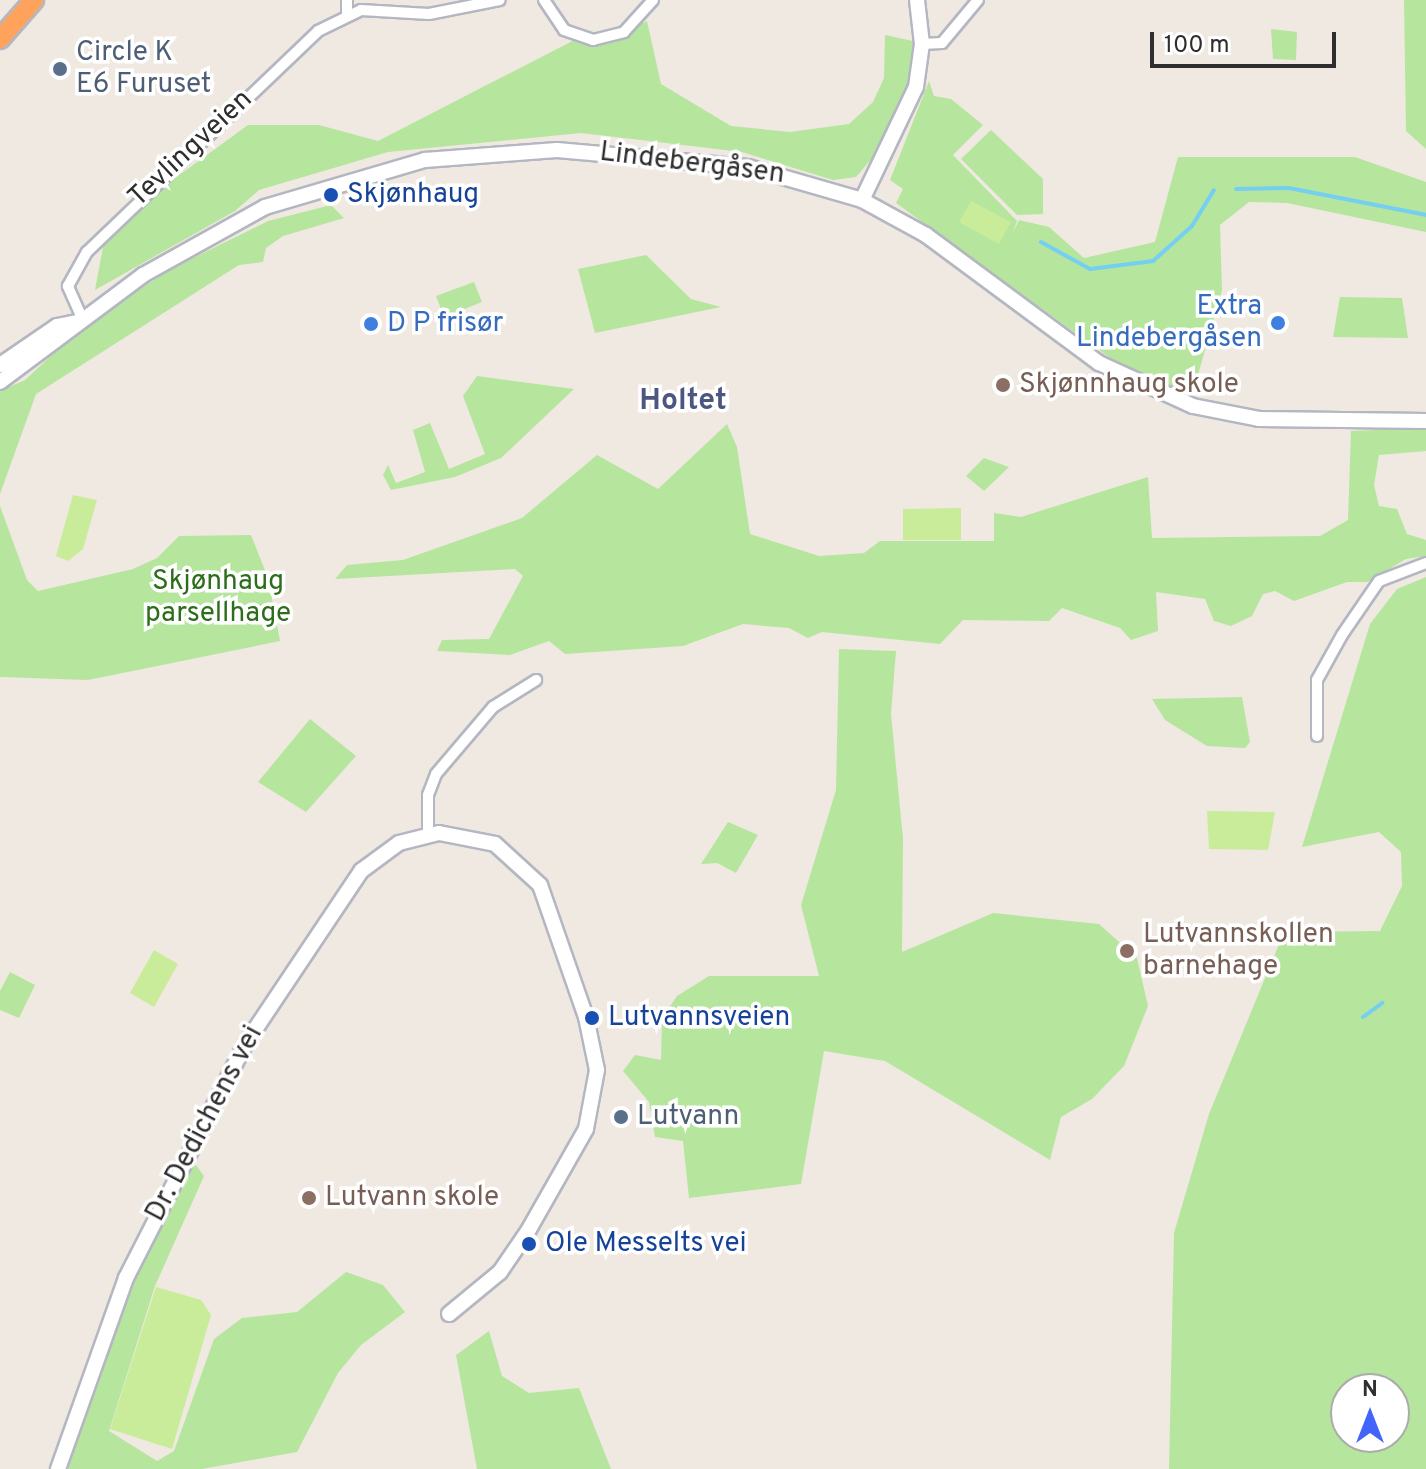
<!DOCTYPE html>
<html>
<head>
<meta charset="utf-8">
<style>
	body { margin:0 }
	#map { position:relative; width:1426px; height:1469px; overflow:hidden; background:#efe9e1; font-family:Overpass,sans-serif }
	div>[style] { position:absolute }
	.green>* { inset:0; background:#b6e59e }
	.pitch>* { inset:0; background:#c9ec9a }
	.stream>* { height:4px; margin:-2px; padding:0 2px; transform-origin:2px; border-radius:2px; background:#75cff0 }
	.roads { filter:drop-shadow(2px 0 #b4b7c1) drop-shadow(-2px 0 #b4b7c1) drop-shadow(0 2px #b4b7c1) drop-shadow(0 -2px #b4b7c1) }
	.street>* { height:10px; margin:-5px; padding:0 5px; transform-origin:5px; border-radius:5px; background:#fff }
	.secondary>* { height:14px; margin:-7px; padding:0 7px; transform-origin:7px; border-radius:7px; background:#fff }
	.highway>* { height:18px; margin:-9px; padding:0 9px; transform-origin:9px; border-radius:9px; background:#ffa35c }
	.dots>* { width:22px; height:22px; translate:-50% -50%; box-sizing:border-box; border:4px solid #fff; border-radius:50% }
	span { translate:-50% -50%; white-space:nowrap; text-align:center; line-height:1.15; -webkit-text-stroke:7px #fff; paint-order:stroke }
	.service-label { font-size:28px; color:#4e5e75 }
	.left { translate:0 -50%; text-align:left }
	.street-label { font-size:28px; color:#2e2e2e }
	.transit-label { font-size:28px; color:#164399 }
	.shop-label { font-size:28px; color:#366cbe }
	.right { translate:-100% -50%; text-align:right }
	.education-label { font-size:28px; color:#785e54 }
	.park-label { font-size:28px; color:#2c6e1b }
	.neighbourhood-label { font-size:30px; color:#4d5680; font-weight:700 }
	.north { position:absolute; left:1330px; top:1373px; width:80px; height:80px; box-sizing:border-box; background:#fff; border:2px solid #ababab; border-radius:50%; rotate:0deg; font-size:22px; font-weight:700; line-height:32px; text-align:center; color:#2e2e2e }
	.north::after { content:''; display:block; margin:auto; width:28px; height:36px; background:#4264fb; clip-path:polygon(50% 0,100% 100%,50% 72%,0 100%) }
	.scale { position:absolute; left:1150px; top:32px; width:186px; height:36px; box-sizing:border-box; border:4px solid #2e2e2e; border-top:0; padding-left:10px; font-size:24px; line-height:28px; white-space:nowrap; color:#2e2e2e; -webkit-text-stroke:6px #fff; paint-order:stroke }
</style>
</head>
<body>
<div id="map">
	<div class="green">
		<i style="clip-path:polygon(1404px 0,1426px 0,1426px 149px,1406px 131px)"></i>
		<i style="clip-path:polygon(647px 21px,661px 84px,731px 126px,790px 132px,849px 124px,873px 102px,884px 78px,885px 35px,913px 41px,909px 79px,881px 148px,856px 177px,833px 180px,742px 152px,581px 133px,388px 152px,259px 190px,235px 211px,95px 290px,103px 247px,167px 184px,248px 125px,319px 125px,378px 141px,588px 33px,613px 36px)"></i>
		<i style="clip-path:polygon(1271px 29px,1297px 32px,1296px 60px,1273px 59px)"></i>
		<i style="clip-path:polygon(929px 81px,934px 96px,951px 99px,983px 125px,953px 155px,1017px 221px,1013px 233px,1019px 220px,1049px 227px,1084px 258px,1155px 242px,1178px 157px,1355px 157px,1426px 182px,1426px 232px,1287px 203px,1249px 202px,1220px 225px,1222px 290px,1192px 396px,1121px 366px,896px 203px,903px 189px,890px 180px)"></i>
		<i style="clip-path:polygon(991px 130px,1043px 179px,1043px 214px,1017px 215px,961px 159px)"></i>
		<i style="clip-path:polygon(331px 205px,344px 218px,283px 236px,266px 248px,263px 262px,239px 265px,36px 394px,0 494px,0 391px,25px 380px,94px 316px,177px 266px,268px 221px)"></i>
		<i style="clip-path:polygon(646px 255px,691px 299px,721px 307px,595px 333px,578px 269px)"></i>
		<i style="clip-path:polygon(474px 282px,482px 302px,444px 317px,436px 296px)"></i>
		<i style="clip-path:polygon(1340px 297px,1402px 298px,1408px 338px,1333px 337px)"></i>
		<i style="clip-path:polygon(477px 376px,574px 389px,501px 458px,455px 477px,391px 490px,383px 475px,388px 465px,396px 483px,425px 472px,413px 430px,430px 423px,449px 469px,485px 454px,463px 396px)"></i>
		<i style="clip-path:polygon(727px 424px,737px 447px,750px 534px,819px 556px,864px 553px,880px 541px,994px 541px,994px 513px,1021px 517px,1148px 477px,1152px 538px,1320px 536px,1348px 520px,1351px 431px,1426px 428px,1426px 451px,1379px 455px,1374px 485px,1379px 506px,1397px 509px,1407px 534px,1426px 540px,1426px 556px,1406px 559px,1367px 582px,1347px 582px,1294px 601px,1275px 591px,1263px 594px,1252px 616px,1231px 626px,1214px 621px,1205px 599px,1156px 592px,1158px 631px,1131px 640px,1120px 628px,1062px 608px,1049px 621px,963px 620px,940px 644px,822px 632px,808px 638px,789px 628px,743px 624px,683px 646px,565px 654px,549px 641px,510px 655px,437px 651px,442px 640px,489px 639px,523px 576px,515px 569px,335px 579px,347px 565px,403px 560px,522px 518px,597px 455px,658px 489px)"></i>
		<i style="clip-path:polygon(984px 458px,1009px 467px,984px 491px,966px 476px)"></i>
		<i style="clip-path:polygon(0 506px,27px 580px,38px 591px,133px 569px,157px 558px,179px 536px,251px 535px,268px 578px,280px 641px,88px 680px,0 677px)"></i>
		<i style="clip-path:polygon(evenodd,1426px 577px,1426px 1469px,1169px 1469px,1174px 1233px,1209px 1114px,1284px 932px,1380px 931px,1402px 886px,1401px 852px,1379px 832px,1302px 847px,1370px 624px,1397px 589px,1426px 577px,1394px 1389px,1394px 1437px,1346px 1437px,1346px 1389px,1394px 1389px)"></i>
		<i style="clip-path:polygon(839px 649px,896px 651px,891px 714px,903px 839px,902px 952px,993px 913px,1099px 924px,1137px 958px,1148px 1006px,1124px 1066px,1092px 1099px,1061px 1117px,1050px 1160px,885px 1061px,824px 1051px,801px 1184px,689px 1198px,683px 1141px,655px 1137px,649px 1102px,623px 1071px,635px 1055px,661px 1060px,662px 1018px,677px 996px,709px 976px,819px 976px,801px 905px,836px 790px)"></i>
		<i style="clip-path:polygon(1242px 697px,1250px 742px,1245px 748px,1207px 746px,1165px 720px,1152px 699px)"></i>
		<i style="clip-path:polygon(310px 719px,356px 756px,306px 812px,258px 782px)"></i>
		<i style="clip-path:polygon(728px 822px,758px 835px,736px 873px,717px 863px,701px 864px)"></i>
		<i style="clip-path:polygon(10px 972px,35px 985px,19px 1018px,0 1010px,0 991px)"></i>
		<i style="clip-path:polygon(193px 1161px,204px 1176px,155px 1286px,109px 1431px,157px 1461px,174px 1451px,214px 1339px,242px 1318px,297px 1312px,346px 1272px,383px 1285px,405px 1312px,361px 1345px,338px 1373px,297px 1452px,202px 1469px,68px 1469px,119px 1306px)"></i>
		<i style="clip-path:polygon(489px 1331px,502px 1376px,529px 1393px,579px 1388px,611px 1469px,477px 1469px,456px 1355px)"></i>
	</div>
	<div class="pitch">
		<i style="clip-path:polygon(971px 201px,1011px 222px,999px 244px,959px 222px)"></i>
		<i style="clip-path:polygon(73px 495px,97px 500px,83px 549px,68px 561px,56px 556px)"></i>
		<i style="clip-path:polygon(961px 508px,961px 540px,903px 540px,903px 509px)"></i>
		<i style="clip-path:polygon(1207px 811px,1275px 812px,1268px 850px,1209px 849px)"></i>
		<i style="clip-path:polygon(154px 950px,178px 964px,154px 1007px,130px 993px)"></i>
		<i style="clip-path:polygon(156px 1287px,201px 1300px,211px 1315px,172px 1449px,110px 1429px)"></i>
	</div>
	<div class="stream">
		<i style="left:1236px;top:189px;width:53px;rotate:-1.1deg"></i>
		<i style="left:1289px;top:188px;width:140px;rotate:11.1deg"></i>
		<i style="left:1041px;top:242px;width:56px;rotate:28.9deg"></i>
		<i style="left:1090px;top:269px;width:64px;rotate:-7.2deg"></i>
		<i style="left:1153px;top:261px;width:52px;rotate:-41.9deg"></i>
		<i style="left:1192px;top:226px;width:42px;rotate:-58.6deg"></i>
		<i style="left:1363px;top:1017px;width:24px;rotate:-36deg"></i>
	</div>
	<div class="roads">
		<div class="street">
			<i style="left:347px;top:0;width:14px;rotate:90deg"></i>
			<i style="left:544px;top:0;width:36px;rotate:56deg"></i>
			<i style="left:564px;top:30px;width:31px;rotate:19deg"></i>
			<i style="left:593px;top:40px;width:32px;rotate:-14deg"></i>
			<i style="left:624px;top:32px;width:43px;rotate:-47.8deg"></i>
			<i style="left:922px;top:44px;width:20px;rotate:-3deg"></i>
			<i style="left:942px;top:43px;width:56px;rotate:-50.1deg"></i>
			<i style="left:82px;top:318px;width:35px;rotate:-114deg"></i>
			<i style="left:68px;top:286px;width:39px;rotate:-61deg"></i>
			<i style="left:87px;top:252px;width:320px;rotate:-43.7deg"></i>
			<i style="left:318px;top:31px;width:48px;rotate:-26deg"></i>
			<i style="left:361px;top:10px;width:68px;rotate:3.4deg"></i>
			<i style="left:429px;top:14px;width:72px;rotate:-11.2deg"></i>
			<i style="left:1317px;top:736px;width:56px;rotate:-90deg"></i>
			<i style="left:1317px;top:680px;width:51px;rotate:-60.9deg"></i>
			<i style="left:1342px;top:635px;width:65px;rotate:-55.6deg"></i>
			<i style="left:1379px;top:581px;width:50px;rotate:-21deg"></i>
			<i style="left:428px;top:834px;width:39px;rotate:-90deg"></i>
			<i style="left:428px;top:795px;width:22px;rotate:-69deg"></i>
			<i style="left:436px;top:774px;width:88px;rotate:-49.6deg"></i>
			<i style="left:493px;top:707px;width:51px;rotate:-32.1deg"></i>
		</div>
		<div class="secondary">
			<i style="left:862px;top:200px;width:125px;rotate:-64.5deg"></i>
			<i style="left:916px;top:87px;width:43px;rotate:-82.1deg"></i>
			<i style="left:922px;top:44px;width:44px;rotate:-96.5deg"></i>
			<i style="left:0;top:365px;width:69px;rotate:-34.4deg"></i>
			<i style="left:57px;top:326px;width:20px;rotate:-11deg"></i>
			<i style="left:0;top:382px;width:179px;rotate:-36.8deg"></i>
			<i style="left:143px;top:275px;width:140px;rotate:-29.1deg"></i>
			<i style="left:265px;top:207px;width:167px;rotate:-16.4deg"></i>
			<i style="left:425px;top:160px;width:132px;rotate:-4.3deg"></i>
			<i style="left:557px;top:150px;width:192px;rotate:5.1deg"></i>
			<i style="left:748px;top:167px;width:119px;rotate:16.1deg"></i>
			<i style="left:862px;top:200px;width:73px;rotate:28.7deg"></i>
			<i style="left:926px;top:235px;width:215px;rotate:36.5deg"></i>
			<i style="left:1099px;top:363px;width:103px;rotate:24.6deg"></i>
			<i style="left:1193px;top:406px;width:67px;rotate:11.1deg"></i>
			<i style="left:1259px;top:419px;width:167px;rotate:0.7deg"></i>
			<i style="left:58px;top:1469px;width:203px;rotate:-70.4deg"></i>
			<i style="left:126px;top:1278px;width:260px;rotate:-63deg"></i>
			<i style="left:244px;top:1046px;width:211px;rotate:-56.2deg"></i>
			<i style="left:361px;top:871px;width:47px;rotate:-36.4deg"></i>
			<i style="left:399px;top:843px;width:41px;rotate:-14deg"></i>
			<i style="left:439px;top:833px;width:57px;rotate:11.1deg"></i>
			<i style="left:495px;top:844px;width:61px;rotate:42.3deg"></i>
			<i style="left:540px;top:885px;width:140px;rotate:70.8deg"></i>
			<i style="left:586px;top:1017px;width:54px;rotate:78.3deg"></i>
			<i style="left:597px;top:1070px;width:60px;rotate:100.6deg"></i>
			<i style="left:586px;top:1129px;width:117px;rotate:119.6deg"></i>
			<i style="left:528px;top:1231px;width:50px;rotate:124.3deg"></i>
			<i style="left:500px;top:1272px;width:66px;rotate:140.5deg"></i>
		</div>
		<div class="highway">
			<i style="left:0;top:39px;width:52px;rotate:-48.9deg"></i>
		</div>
	</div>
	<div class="dots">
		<i style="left:60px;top:69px;background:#5c6f8a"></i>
		<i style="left:331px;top:195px;background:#1a4fb4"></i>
		<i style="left:1278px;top:323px;background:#3f7fe0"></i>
		<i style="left:371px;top:324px;background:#3f7fe0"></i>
		<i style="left:1003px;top:385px;background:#8d6e63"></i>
		<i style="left:1127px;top:951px;background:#8d6e63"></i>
		<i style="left:592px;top:1018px;background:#1a4fb4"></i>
		<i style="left:621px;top:1117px;background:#5c6f8a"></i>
		<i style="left:309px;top:1198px;background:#8d6e63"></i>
		<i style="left:529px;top:1244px;background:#1a4fb4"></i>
	</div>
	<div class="service-label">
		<span class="left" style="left:76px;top:69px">Circle K<br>E6 Furuset</span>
		<span class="left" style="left:637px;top:1117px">Lutvann</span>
	</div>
	<div class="street-label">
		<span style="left:191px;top:149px;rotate:-43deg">Tevlingveien</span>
		<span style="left:692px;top:164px;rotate:7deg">Lindebergåsen</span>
		<span style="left:205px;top:1124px;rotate:-62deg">Dr. Dedichens vei</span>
	</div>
	<div class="transit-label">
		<span class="left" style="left:347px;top:195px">Skjønhaug</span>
		<span class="left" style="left:608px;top:1018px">Lutvannsveien</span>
		<span class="left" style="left:545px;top:1244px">Ole Messelts vei</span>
	</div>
	<div class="shop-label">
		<span class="right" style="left:1262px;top:323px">Extra<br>Lindebergåsen</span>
		<span class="left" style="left:387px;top:324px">D P frisør</span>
	</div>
	<div class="education-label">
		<span class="left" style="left:1019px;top:385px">Skjønnhaug skole</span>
		<span class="left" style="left:1143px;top:951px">Lutvannskollen<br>barnehage</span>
		<span class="left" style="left:325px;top:1198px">Lutvann skole</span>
	</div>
	<div class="park-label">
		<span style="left:218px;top:598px">Skjønhaug<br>parsellhage</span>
	</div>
	<div class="neighbourhood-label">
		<span style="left:683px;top:402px">Holtet</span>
	</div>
	<div class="north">N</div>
	<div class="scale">100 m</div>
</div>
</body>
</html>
